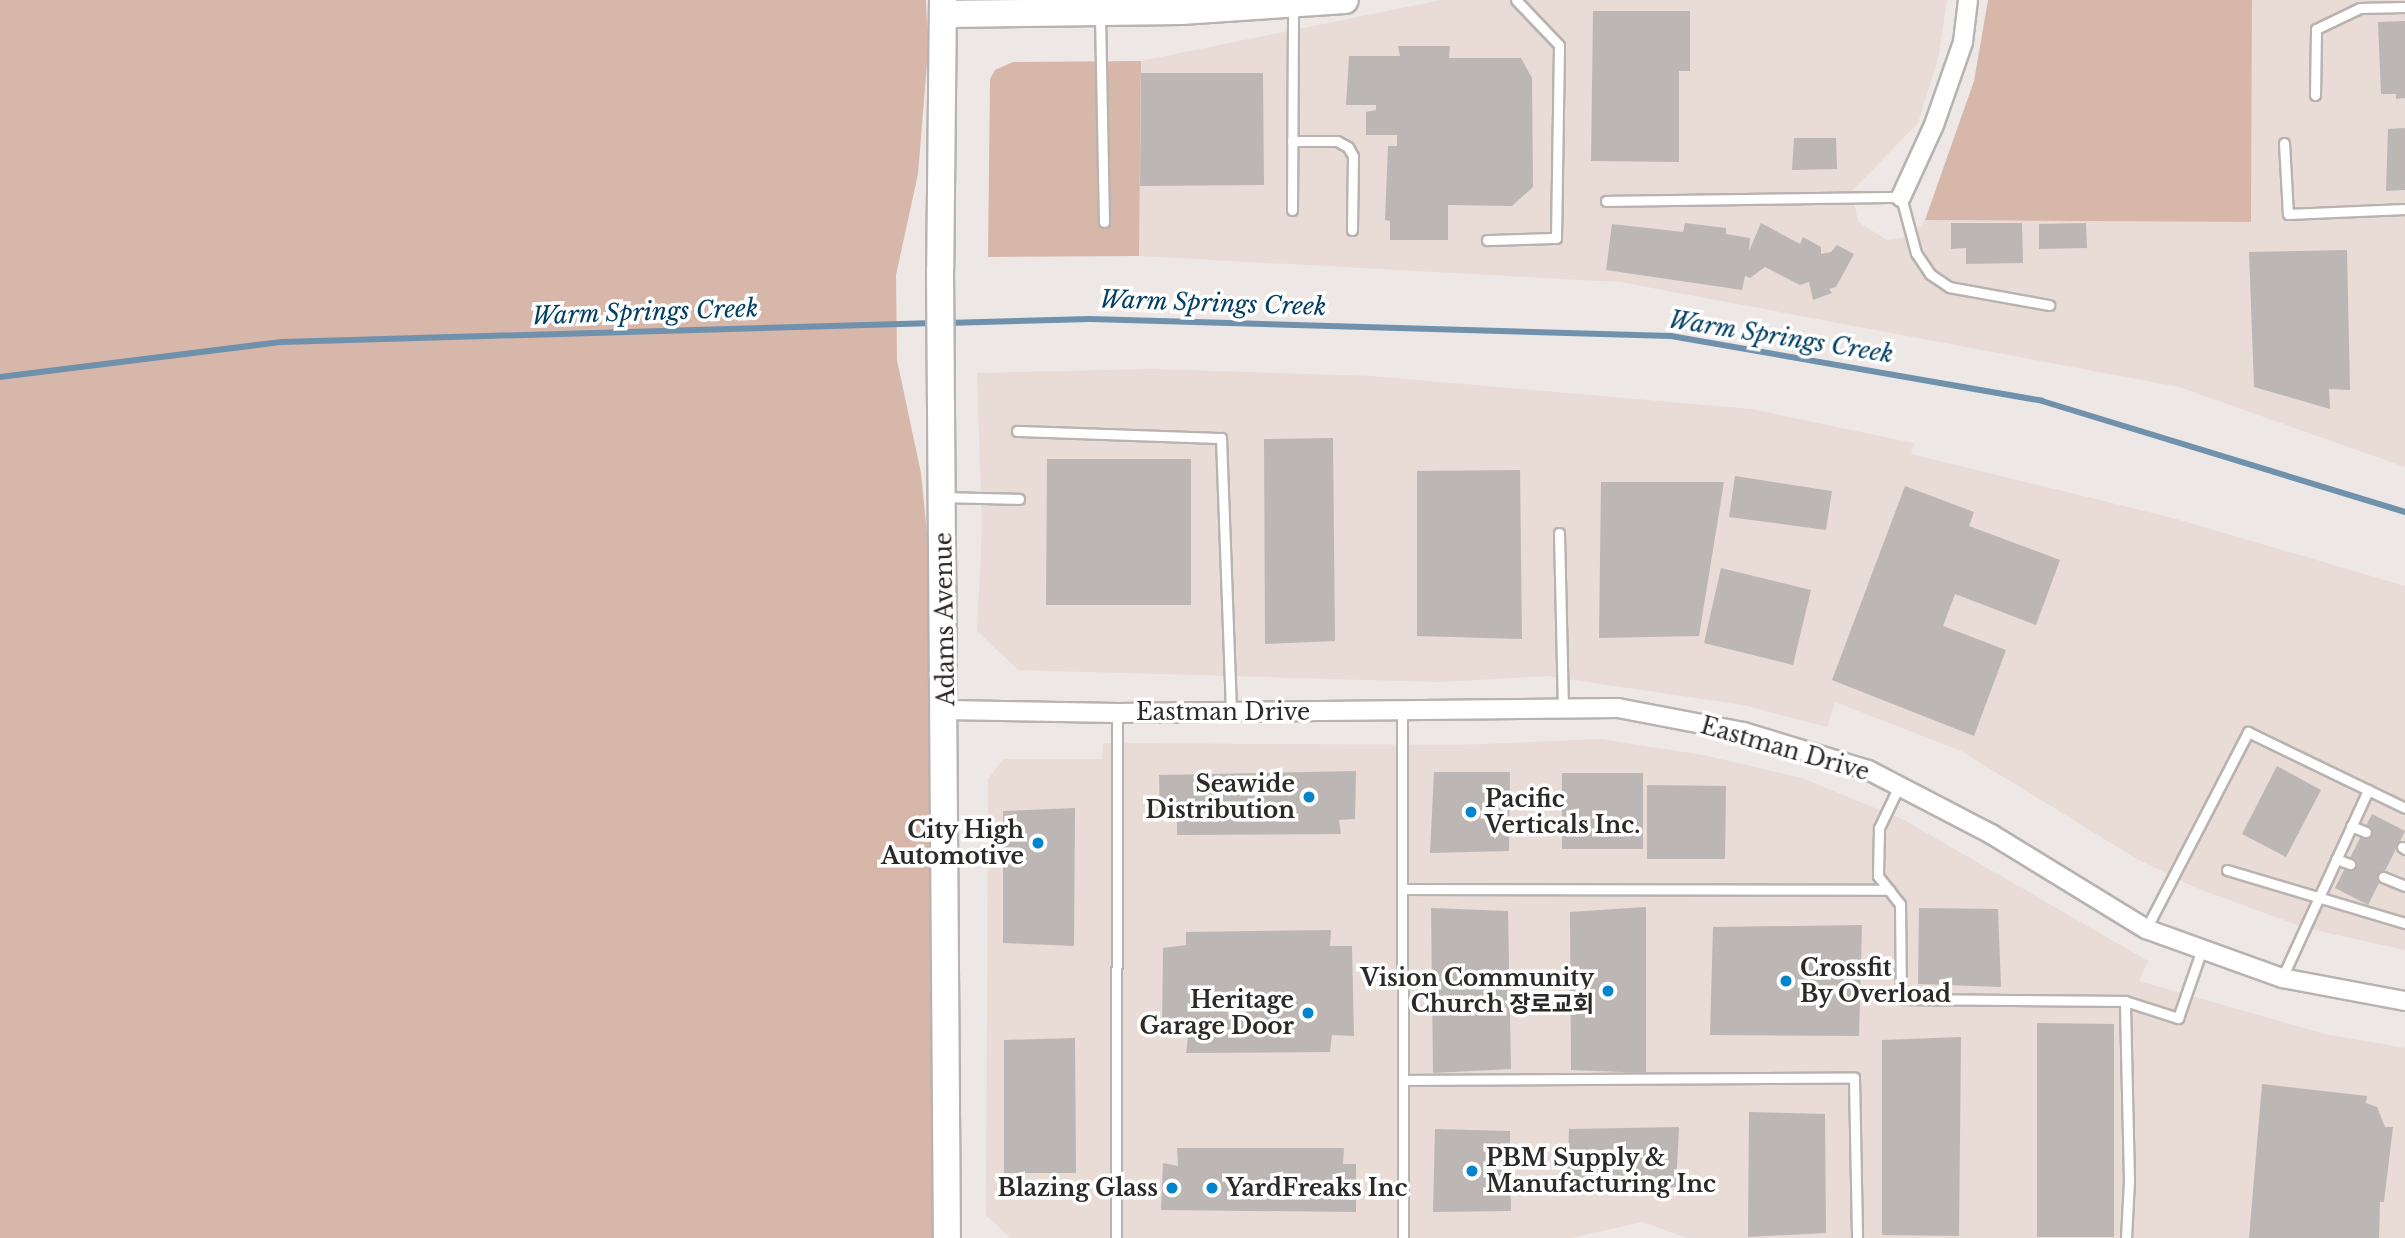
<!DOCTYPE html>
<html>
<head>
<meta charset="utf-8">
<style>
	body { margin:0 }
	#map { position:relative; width:2405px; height:1238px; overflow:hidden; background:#ede8e6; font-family:"Libre Baskerville","Noto Sans KR",serif }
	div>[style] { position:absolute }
	.built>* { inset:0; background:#e9dbd6 }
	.green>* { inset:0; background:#d7b7aa }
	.stream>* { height:6px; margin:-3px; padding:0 3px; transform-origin:3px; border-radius:3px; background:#7091ac }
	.building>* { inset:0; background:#bcb7b5 }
	.roads { filter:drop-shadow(2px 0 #b8b3b1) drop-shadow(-2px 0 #b8b3b1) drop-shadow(0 2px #b8b3b1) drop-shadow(0 -2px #b8b3b1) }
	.lane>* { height:9px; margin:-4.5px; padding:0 4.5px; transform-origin:4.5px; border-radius:4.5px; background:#fff }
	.street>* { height:18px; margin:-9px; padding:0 9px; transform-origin:9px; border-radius:9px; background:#fff }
	.secondary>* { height:26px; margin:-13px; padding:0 13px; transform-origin:13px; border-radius:13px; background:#fff }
	.dots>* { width:19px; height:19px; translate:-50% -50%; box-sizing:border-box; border:4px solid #fff; border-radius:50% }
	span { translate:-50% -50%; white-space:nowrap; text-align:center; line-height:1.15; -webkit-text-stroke:7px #fff; paint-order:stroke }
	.street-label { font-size:23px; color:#2c2a29 }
	.poi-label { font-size:23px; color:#2c2a29; font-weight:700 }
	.right { translate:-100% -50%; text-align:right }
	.left { translate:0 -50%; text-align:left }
	.water-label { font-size:24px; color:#003e63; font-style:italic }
</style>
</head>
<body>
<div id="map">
	<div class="built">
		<i style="clip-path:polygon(1441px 0,1947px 0,1938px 59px,1918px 123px,1852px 191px,1858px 222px,1887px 240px,1912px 236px,1925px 220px,2251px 222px,2252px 0,2405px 0,2405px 467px,2179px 387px,1620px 282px,1139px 256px,1141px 61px)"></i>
		<i style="clip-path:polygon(1152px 369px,1372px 376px,1751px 409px,1914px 443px,1911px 454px,2173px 518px,2405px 586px,2405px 950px,2305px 928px,2194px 887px,2137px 859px,1961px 751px,1835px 702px,1827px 727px,1743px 705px,1547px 676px,1439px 682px,1018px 670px,977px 631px,982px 528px,977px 373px)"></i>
		<i style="clip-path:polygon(1600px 739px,1703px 755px,1802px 778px,1904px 820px,2148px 961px,2139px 981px,2325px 1034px,2405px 1048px,2405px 1238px,1687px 1238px,1642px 1222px,1571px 1238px,1010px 1238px,986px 1215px,988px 779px,1003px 759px,1102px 759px,1103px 743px,1459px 745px)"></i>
	</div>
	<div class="green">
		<i style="clip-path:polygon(0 0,926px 0,928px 51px,918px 174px,896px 275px,897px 360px,921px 473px,929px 554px,933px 1238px,0 1238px)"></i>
		<i style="clip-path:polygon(1988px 0,2252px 0,2251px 222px,1925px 220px,1974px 81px)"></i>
		<i style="clip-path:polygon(1141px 61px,1139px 256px,988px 257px,990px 79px,995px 70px,1013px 62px)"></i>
	</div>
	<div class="stream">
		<i style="left:946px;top:323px;width:144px;rotate:-1.6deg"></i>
		<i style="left:1090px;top:319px;width:581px;rotate:1.68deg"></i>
		<i style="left:1671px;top:336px;width:377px;rotate:9.9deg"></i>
		<i style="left:2042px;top:401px;width:380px;rotate:17deg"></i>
		<i style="left:0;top:377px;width:284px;rotate:-7.1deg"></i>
		<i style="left:282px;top:342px;width:653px;rotate:-1.67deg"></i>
	</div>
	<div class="building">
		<i style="clip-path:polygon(1593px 11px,1690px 11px,1690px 71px,1679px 71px,1679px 162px,1591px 161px)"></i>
		<i style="clip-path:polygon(2405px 21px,2405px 98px,2396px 99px,2396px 94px,2381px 94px,2378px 22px)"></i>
		<i style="clip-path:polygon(1398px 46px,1450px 46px,1449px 58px,1521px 58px,1532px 78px,1533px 187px,1512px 206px,1448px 205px,1448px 240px,1390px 240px,1390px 221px,1385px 220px,1388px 146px,1397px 146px,1397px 135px,1366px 135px,1366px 112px,1376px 110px,1376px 105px,1346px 105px,1349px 56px,1400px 56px)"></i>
		<i style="clip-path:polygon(1141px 73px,1263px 73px,1264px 185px,1140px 186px)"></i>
		<i style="clip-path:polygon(2405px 128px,2405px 190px,2386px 191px,2388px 129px)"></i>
		<i style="clip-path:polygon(1794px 138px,1836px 138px,1837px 169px,1792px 170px)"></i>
		<i style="clip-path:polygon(1685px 223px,1726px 228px,1726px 234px,1750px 238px,1749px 251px,1761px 223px,1800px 244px,1803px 237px,1821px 247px,1821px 254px,1831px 252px,1837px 245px,1854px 254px,1836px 287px,1829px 289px,1832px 293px,1813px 300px,1809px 282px,1800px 285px,1765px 267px,1750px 278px,1745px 276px,1742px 290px,1606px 270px,1612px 224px,1683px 232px)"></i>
		<i style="clip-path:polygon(1951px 223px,2022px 223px,2023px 263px,1966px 264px,1966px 248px,1951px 249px)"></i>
		<i style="clip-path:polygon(2086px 223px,2087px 248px,2039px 249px,2039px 224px)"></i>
		<i style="clip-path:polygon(2347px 250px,2350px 390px,2329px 389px,2330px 409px,2254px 387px,2249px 252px)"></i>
		<i style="clip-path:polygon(1333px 438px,1335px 641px,1265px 644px,1264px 439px)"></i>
		<i style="clip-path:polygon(1047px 459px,1191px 459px,1191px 605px,1046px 605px)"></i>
		<i style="clip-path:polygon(1520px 470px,1522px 639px,1417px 636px,1417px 471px)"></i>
		<i style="clip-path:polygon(1735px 476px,1832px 491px,1826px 530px,1729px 517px)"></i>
		<i style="clip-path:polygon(1601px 482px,1724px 482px,1699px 636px,1599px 638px)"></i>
		<i style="clip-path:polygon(1905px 486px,1974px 512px,1969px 526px,2060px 560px,2036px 625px,1955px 594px,1943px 626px,2006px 650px,1974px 736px,1832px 680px)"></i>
		<i style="clip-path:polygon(1721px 568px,1811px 590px,1793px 665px,1704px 643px)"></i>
		<i style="clip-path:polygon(2277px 766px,2321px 790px,2286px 857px,2242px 834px)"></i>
		<i style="clip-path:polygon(1356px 771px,1355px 819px,1339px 820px,1341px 834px,1177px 835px,1177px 820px,1160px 819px,1159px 775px)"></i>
		<i style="clip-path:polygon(1434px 772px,1510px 772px,1509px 851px,1430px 853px)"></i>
		<i style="clip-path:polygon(1562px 773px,1643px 773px,1643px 849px,1562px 849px)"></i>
		<i style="clip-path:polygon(1647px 785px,1726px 786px,1725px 859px,1647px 859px)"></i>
		<i style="clip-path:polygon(1075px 808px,1074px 946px,1003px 943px,1003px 811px)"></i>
		<i style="clip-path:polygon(2372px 814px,2405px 831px,2368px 905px,2335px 888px)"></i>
		<i style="clip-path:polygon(1646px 907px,1646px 1073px,1571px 1070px,1570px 912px)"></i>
		<i style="clip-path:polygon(1431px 908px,1508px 911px,1511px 1069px,1433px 1073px)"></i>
		<i style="clip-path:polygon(1919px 908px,1998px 909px,2001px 987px,1918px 984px)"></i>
		<i style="clip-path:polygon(1862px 925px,1859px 1036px,1710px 1035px,1713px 927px)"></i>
		<i style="clip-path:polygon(1331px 930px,1330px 946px,1352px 946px,1354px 1036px,1332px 1035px,1330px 1052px,1186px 1053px,1188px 1036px,1162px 1037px,1163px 948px,1186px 945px,1186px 932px)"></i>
		<i style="clip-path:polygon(2037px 1023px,2114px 1024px,2114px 1237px,2037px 1237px)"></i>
		<i style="clip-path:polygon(1961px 1037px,1959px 1236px,1882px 1235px,1882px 1040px)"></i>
		<i style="clip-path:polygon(1075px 1038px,1076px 1173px,1004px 1173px,1004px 1040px)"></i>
		<i style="clip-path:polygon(2262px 1084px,2367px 1096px,2366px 1103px,2377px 1107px,2385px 1127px,2393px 1127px,2384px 1202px,2380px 1202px,2379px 1238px,2249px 1238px)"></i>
		<i style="clip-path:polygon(1749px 1112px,1825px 1114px,1826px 1233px,1748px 1237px)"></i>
		<i style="clip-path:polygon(1679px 1127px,1676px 1187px,1567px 1190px,1569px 1129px)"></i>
		<i style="clip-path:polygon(1435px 1129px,1510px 1131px,1511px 1211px,1433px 1212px)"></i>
		<i style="clip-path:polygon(1177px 1148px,1344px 1148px,1343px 1164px,1356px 1164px,1356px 1212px,1161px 1210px,1163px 1163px,1178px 1166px)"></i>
	</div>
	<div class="roads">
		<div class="lane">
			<i style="left:1100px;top:14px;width:208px;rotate:88.9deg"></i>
			<i style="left:2315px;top:95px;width:66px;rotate:-89.1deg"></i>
			<i style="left:2316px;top:29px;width:49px;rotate:-25.5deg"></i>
			<i style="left:2360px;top:8px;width:45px;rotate:-1.3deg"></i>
			<i style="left:1292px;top:141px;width:45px"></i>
			<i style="left:1337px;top:141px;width:13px;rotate:29deg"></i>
			<i style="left:1348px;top:147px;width:10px;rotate:61deg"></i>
			<i style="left:1353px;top:156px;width:74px;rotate:90.8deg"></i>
			<i style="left:2284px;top:143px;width:71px;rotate:86.8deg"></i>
			<i style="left:2288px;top:214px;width:117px;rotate:-2.4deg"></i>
			<i style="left:1606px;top:201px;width:295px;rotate:-0.8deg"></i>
			<i style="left:1901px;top:197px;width:58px;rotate:75deg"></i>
			<i style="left:1916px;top:253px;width:25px;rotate:56deg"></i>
			<i style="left:1930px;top:274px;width:23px;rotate:34deg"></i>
			<i style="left:1949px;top:287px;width:102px;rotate:10.2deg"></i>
			<i style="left:1292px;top:210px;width:205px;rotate:-89.7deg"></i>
			<i style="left:1487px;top:240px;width:69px;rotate:-1.7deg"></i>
			<i style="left:1556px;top:238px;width:193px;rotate:-89.1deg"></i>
			<i style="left:1559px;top:45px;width:62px;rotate:-133.7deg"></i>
			<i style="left:1017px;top:431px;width:204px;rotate:2deg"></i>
			<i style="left:1221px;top:438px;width:275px;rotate:87.9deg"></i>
			<i style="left:944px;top:497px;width:75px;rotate:1.5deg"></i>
			<i style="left:1559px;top:533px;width:176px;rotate:88.7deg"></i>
			<i style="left:1402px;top:711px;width:527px;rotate:89.89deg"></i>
			<i style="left:1899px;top:786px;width:47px;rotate:115.5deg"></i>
			<i style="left:1879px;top:828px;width:48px;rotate:91.2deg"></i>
			<i style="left:1878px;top:876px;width:36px;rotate:52deg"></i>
			<i style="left:1900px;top:904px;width:95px;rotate:89.4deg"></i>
			<i style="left:1901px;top:999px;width:224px;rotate:0.5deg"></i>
			<i style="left:2351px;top:826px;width:16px;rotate:22deg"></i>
			<i style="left:2402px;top:847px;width:4px;rotate:34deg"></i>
			<i style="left:2336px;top:859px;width:15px;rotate:20deg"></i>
			<i style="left:2227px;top:870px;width:186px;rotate:16.6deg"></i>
			<i style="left:2383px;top:877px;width:24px;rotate:22deg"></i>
			<i style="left:1402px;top:889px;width:487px;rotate:0.1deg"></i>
			<i style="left:2146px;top:929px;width:222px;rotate:-62.6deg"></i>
			<i style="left:2248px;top:732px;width:174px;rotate:25.8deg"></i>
			<i style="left:2282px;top:978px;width:207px;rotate:-65.4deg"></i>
			<i style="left:1403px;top:1080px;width:451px;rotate:-0.3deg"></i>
			<i style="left:1854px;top:1078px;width:160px;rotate:88.9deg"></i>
			<i style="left:1116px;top:1238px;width:525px;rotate:-89.89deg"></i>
			<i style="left:2126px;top:1238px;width:57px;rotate:-87deg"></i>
			<i style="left:2129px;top:1181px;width:180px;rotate:-91.3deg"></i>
			<i style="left:2125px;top:1001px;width:56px;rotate:17.8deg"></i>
			<i style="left:2178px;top:1018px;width:73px;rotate:-70.8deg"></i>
		</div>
		<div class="street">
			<i style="left:1901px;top:197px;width:79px;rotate:-65.4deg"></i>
			<i style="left:1934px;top:125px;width:88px;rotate:-70.7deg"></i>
			<i style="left:1963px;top:42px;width:42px;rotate:-83.2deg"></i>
			<i style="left:946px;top:710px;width:171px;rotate:1deg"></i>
			<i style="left:1117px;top:713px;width:501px;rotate:-0.57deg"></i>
			<i style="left:1618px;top:708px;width:128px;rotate:10.8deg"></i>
			<i style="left:1744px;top:732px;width:130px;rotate:17deg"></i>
			<i style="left:1868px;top:770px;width:139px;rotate:27.5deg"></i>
			<i style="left:1991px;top:834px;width:182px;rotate:31.5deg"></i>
			<i style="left:2146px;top:929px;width:145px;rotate:19.8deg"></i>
			<i style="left:2282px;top:978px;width:125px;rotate:10.6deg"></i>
		</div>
		<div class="secondary">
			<i style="left:943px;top:0;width:270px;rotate:90.6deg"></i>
			<i style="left:940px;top:270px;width:968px;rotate:89.59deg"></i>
			<i style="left:944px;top:14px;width:237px;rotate:-0.7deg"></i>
			<i style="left:1181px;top:11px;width:164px;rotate:-3.8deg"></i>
		</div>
	</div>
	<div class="dots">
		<i style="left:1309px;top:797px;background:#0285cc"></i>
		<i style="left:1471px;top:812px;background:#0285cc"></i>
		<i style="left:1038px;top:843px;background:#0285cc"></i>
		<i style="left:1786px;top:981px;background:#0285cc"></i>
		<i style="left:1608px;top:991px;background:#0285cc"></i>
		<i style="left:1308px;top:1013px;background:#0285cc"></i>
		<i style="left:1472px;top:1171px;background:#0285cc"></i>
		<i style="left:1172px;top:1188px;background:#0285cc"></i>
		<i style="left:1212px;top:1188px;background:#0285cc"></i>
	</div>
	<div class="street-label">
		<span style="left:945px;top:619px;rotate:-91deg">Adams Avenue</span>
		<span style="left:1223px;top:712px">Eastman Drive</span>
		<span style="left:1785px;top:749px;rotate:16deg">Eastman Drive</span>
	</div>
	<div class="poi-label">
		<span class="right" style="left:1295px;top:797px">Seawide<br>Distribution</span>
		<span class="left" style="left:1485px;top:812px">Pacific<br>Verticals Inc.</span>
		<span class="right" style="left:1024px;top:843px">City High<br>Automotive</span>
		<span class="left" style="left:1800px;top:981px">Crossfit<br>By Overload</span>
		<span class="right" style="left:1594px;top:991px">Vision Community<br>Church 장로교회</span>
		<span class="right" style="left:1294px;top:1013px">Heritage<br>Garage Door</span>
		<span class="left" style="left:1486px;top:1171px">PBM Supply &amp;<br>Manufacturing Inc</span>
		<span class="right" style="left:1158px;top:1188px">Blazing Glass</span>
		<span class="left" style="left:1226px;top:1188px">YardFreaks Inc</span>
	</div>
	<div class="water-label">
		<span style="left:1213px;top:303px;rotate:2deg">Warm Springs Creek</span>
		<span style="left:645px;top:312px;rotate:-2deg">Warm Springs Creek</span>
		<span style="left:1781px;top:337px;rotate:9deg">Warm Springs Creek</span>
	</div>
</div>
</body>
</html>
